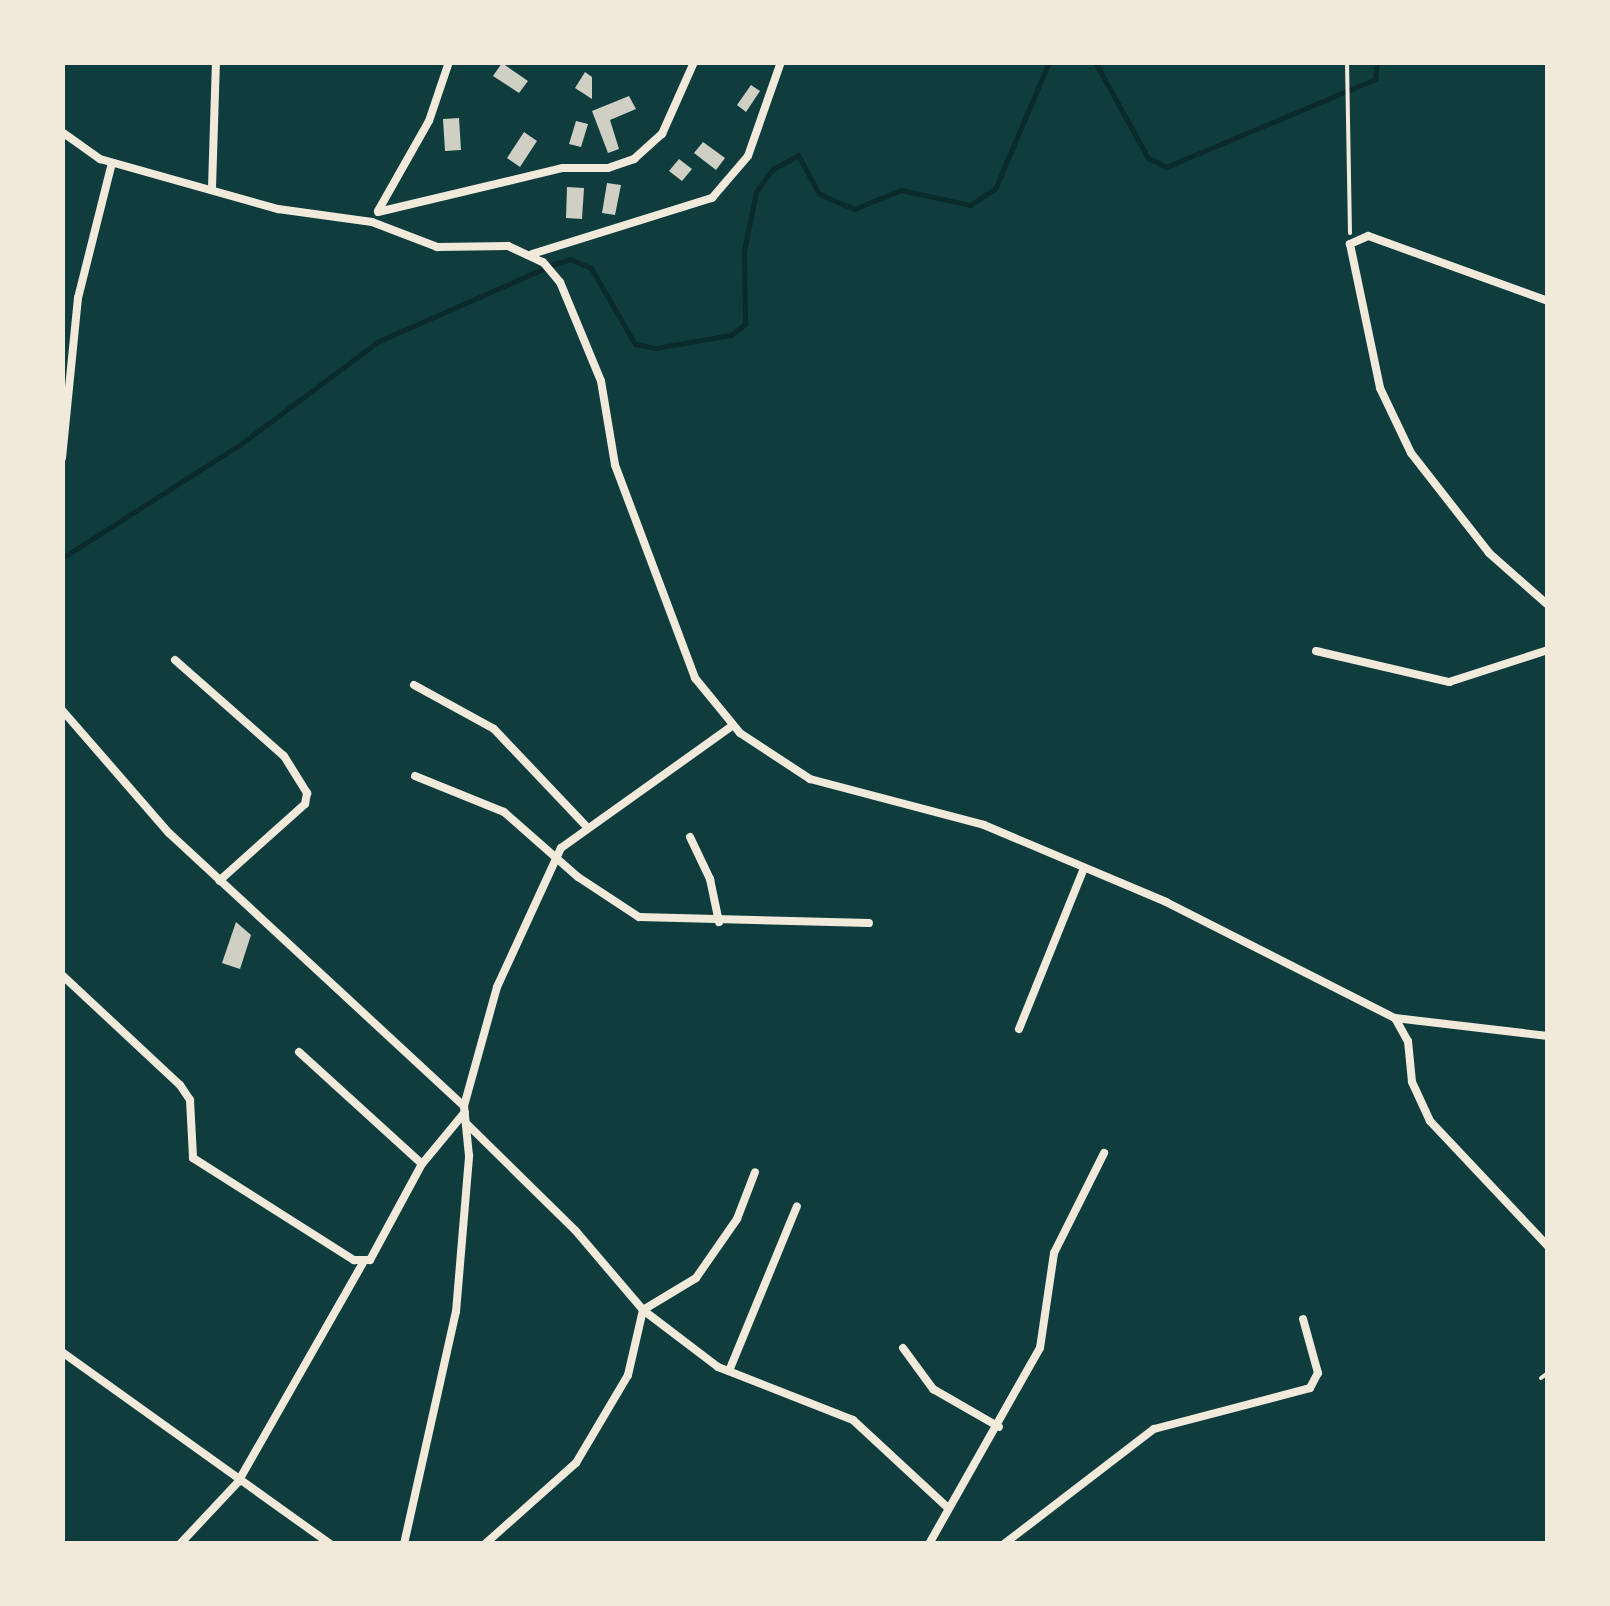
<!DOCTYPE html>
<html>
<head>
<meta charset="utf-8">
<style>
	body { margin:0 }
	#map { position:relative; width:1610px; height:1606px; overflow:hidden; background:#0f3d3e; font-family:"Space Grotesk",sans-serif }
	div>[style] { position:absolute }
	.stream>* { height:5px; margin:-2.5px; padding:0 2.5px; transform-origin:2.5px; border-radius:2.5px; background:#0a2a2b }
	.building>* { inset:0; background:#cfcfc3 }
	.path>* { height:4px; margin:-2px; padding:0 2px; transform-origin:2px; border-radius:2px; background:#f1e9da }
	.minor>* { height:8px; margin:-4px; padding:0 4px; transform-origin:4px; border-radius:4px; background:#f1e9da }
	span { translate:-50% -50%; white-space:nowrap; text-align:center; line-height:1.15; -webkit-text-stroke:8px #f1e9da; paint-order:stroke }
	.frame { position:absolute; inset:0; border:65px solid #f1e9da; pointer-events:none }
</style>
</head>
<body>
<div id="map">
	<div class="stream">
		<i style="left:1095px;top:62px;width:110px;rotate:61.1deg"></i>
		<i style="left:1148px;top:158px;width:20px;rotate:27deg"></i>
		<i style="left:1166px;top:167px;width:227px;rotate:-22.8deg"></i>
		<i style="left:1375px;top:79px;width:17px;rotate:-83deg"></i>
		<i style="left:62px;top:558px;width:209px;rotate:-32.5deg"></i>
		<i style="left:238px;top:446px;width:176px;rotate:-36.7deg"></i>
		<i style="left:379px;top:341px;width:191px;rotate:-23.7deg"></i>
		<i style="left:554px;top:264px;width:17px;rotate:-17deg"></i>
		<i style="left:570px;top:259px;width:23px;rotate:23deg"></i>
		<i style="left:591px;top:268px;width:88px;rotate:59.9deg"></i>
		<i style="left:635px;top:344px;width:21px;rotate:11deg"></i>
		<i style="left:656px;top:348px;width:76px;rotate:-9.8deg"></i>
		<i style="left:731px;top:335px;width:18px;rotate:-38deg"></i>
		<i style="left:745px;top:324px;width:73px;rotate:-90.8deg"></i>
		<i style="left:744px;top:251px;width:60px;rotate:-78.5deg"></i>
		<i style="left:756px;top:192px;width:29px;rotate:-54deg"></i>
		<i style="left:773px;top:169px;width:29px;rotate:-29deg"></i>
		<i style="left:798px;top:155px;width:44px;rotate:61.7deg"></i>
		<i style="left:819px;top:194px;width:38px;rotate:23deg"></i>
		<i style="left:854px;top:209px;width:51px;rotate:-22deg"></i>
		<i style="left:901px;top:190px;width:71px;rotate:12.3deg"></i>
		<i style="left:970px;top:205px;width:30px;rotate:-33deg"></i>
		<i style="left:995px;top:189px;width:138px;rotate:-67deg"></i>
	</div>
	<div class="building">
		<i style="clip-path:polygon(502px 63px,528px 81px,519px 93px,493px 76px)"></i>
		<i style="clip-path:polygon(585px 72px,592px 77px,592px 99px,575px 88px)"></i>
		<i style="clip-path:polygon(751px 85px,760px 91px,746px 112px,737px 105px)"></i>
		<i style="clip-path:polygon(629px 96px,636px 109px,610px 120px,619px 149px,608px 153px,592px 111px)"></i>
		<i style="clip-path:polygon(459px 118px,461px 150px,445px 151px,443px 119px)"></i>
		<i style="clip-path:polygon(576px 121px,588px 124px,581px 147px,569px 144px)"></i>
		<i style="clip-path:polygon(524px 132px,537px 141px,520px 167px,507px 158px)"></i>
		<i style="clip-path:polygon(703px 142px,725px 158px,716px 170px,694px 153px)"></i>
		<i style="clip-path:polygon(679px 159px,692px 169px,682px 181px,669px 171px)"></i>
		<i style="clip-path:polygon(607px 183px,621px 185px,615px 215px,602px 213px)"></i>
		<i style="clip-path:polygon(567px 187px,584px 188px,582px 219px,566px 218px)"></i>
		<i style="clip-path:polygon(236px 922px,251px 935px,240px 969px,222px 963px)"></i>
	</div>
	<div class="path">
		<i style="left:1347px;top:62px;width:171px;rotate:89deg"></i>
		<i style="left:1541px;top:1378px;width:9px;rotate:-36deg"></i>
	</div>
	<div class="minor">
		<i style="left:62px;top:132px;width:47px;rotate:35.4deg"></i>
		<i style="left:100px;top:159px;width:185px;rotate:15.7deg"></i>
		<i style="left:278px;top:209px;width:95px;rotate:7.9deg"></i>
		<i style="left:372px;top:222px;width:70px;rotate:21deg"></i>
		<i style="left:437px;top:247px;width:71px;rotate:-0.8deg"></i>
		<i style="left:508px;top:246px;width:38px;rotate:25deg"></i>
		<i style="left:543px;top:262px;width:26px;rotate:50deg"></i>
		<i style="left:560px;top:282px;width:107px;rotate:67.5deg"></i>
		<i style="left:601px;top:381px;width:85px;rotate:80.5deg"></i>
		<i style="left:615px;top:465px;width:228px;rotate:69.4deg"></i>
		<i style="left:695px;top:678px;width:71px;rotate:50.7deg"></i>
		<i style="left:740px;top:733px;width:84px;rotate:33.3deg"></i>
		<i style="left:810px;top:779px;width:180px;rotate:14.8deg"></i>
		<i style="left:984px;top:825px;width:198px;rotate:22.9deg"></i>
		<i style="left:1166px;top:902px;width:257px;rotate:26.9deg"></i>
		<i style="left:1395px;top:1018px;width:26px;rotate:61deg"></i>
		<i style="left:1408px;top:1041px;width:41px;rotate:84.4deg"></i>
		<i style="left:1412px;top:1082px;width:43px;rotate:65.2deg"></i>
		<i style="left:1430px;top:1121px;width:172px;rotate:46.7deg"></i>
		<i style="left:212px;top:188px;width:126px;rotate:-88.2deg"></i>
		<i style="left:378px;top:211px;width:103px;rotate:-60.5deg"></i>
		<i style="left:429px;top:121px;width:62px;rotate:-71.3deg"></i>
		<i style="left:378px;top:212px;width:190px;rotate:-13.4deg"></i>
		<i style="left:563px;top:168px;width:45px"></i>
		<i style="left:608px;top:168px;width:28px;rotate:-19deg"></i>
		<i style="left:634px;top:159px;width:38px;rotate:-42deg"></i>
		<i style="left:662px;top:134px;width:79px;rotate:-66deg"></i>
		<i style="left:532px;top:254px;width:189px;rotate:-17.3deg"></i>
		<i style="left:712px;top:198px;width:55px;rotate:-49.4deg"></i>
		<i style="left:748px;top:156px;width:100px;rotate:-70.7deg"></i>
		<i style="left:1548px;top:301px;width:191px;rotate:-160.1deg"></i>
		<i style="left:1368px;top:236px;width:20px;rotate:156deg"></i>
		<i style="left:1350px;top:244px;width:147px;rotate:78.2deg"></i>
		<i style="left:1380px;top:388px;width:72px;rotate:64.5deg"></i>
		<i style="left:1411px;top:453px;width:127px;rotate:52deg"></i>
		<i style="left:1489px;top:553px;width:79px;rotate:41.4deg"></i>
		<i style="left:62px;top:458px;width:161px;rotate:-84.3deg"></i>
		<i style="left:78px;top:298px;width:139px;rotate:-75.9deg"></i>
		<i style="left:1316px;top:651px;width:137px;rotate:13.1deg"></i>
		<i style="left:1449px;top:682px;width:104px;rotate:-17.9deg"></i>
		<i style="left:175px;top:660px;width:145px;rotate:41.4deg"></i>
		<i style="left:284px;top:756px;width:44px;rotate:58.1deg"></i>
		<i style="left:307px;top:793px;width:11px;rotate:100deg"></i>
		<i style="left:305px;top:804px;width:115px;rotate:138.2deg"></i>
		<i style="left:414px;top:685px;width:91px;rotate:28.8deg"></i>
		<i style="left:494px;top:729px;width:134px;rotate:46.5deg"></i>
		<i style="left:62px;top:710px;width:163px;rotate:49deg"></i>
		<i style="left:169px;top:833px;width:402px;rotate:42.8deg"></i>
		<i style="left:415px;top:776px;width:96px;rotate:22deg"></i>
		<i style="left:504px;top:812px;width:98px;rotate:41.3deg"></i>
		<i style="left:578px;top:877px;width:73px;rotate:33.3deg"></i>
		<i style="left:639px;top:917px;width:230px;rotate:1.5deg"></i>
		<i style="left:690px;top:837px;width:47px;rotate:64.5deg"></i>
		<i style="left:710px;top:879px;width:44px;rotate:78.2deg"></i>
		<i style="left:62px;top:975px;width:161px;rotate:43deg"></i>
		<i style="left:180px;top:1085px;width:18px;rotate:56deg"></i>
		<i style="left:190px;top:1100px;width:58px;rotate:87deg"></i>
		<i style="left:193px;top:1158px;width:191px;rotate:32.4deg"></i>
		<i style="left:354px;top:1260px;width:16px"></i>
		<i style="left:370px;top:1260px;width:109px;rotate:-61.6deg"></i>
		<i style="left:422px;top:1164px;width:67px;rotate:-50.4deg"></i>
		<i style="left:1395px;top:1018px;width:154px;rotate:6.7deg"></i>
		<i style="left:1019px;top:1029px;width:174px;rotate:-68deg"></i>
		<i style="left:299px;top:1052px;width:166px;rotate:42.3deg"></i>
		<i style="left:466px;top:1123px;width:153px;rotate:44.5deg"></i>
		<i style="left:575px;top:1230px;width:105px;rotate:49.6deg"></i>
		<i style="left:643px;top:1310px;width:94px;rotate:37.2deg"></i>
		<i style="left:718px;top:1367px;width:145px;rotate:21.4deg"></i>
		<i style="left:853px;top:1420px;width:127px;rotate:42.8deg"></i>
		<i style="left:903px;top:1348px;width:51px;rotate:53.8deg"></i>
		<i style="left:933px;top:1389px;width:76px;rotate:29.9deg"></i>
		<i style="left:62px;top:1352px;width:330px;rotate:35.6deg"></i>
		<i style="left:729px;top:1371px;width:178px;rotate:-67.6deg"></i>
		<i style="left:180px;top:1544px;width:85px;rotate:-46.9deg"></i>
		<i style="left:238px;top:1482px;width:252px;rotate:-60.3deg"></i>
		<i style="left:404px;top:1544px;width:238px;rotate:-77.4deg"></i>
		<i style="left:456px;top:1312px;width:157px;rotate:-85.2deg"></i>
		<i style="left:469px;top:1156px;width:50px;rotate:-95.7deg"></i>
		<i style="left:464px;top:1106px;width:123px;rotate:-74.5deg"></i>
		<i style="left:497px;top:987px;width:153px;rotate:-65.3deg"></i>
		<i style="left:561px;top:848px;width:210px;rotate:-35.5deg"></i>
		<i style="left:485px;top:1544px;width:122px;rotate:-41.7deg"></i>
		<i style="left:576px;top:1463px;width:102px;rotate:-59.4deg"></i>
		<i style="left:628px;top:1375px;width:67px;rotate:-77deg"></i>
		<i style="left:643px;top:1310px;width:62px;rotate:-31.1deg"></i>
		<i style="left:696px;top:1278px;width:72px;rotate:-55.2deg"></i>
		<i style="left:737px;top:1219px;width:50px;rotate:-69deg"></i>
		<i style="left:929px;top:1544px;width:225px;rotate:-60.5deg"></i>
		<i style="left:1040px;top:1348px;width:96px;rotate:-81.6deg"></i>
		<i style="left:1054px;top:1253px;width:112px;rotate:-63.4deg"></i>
		<i style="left:1004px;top:1544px;width:189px;rotate:-37.5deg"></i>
		<i style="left:1154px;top:1429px;width:161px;rotate:-14.7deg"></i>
		<i style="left:1310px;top:1388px;width:17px;rotate:-62deg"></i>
		<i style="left:1318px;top:1373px;width:56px;rotate:-105.5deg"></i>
	</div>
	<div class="frame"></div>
</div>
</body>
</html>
